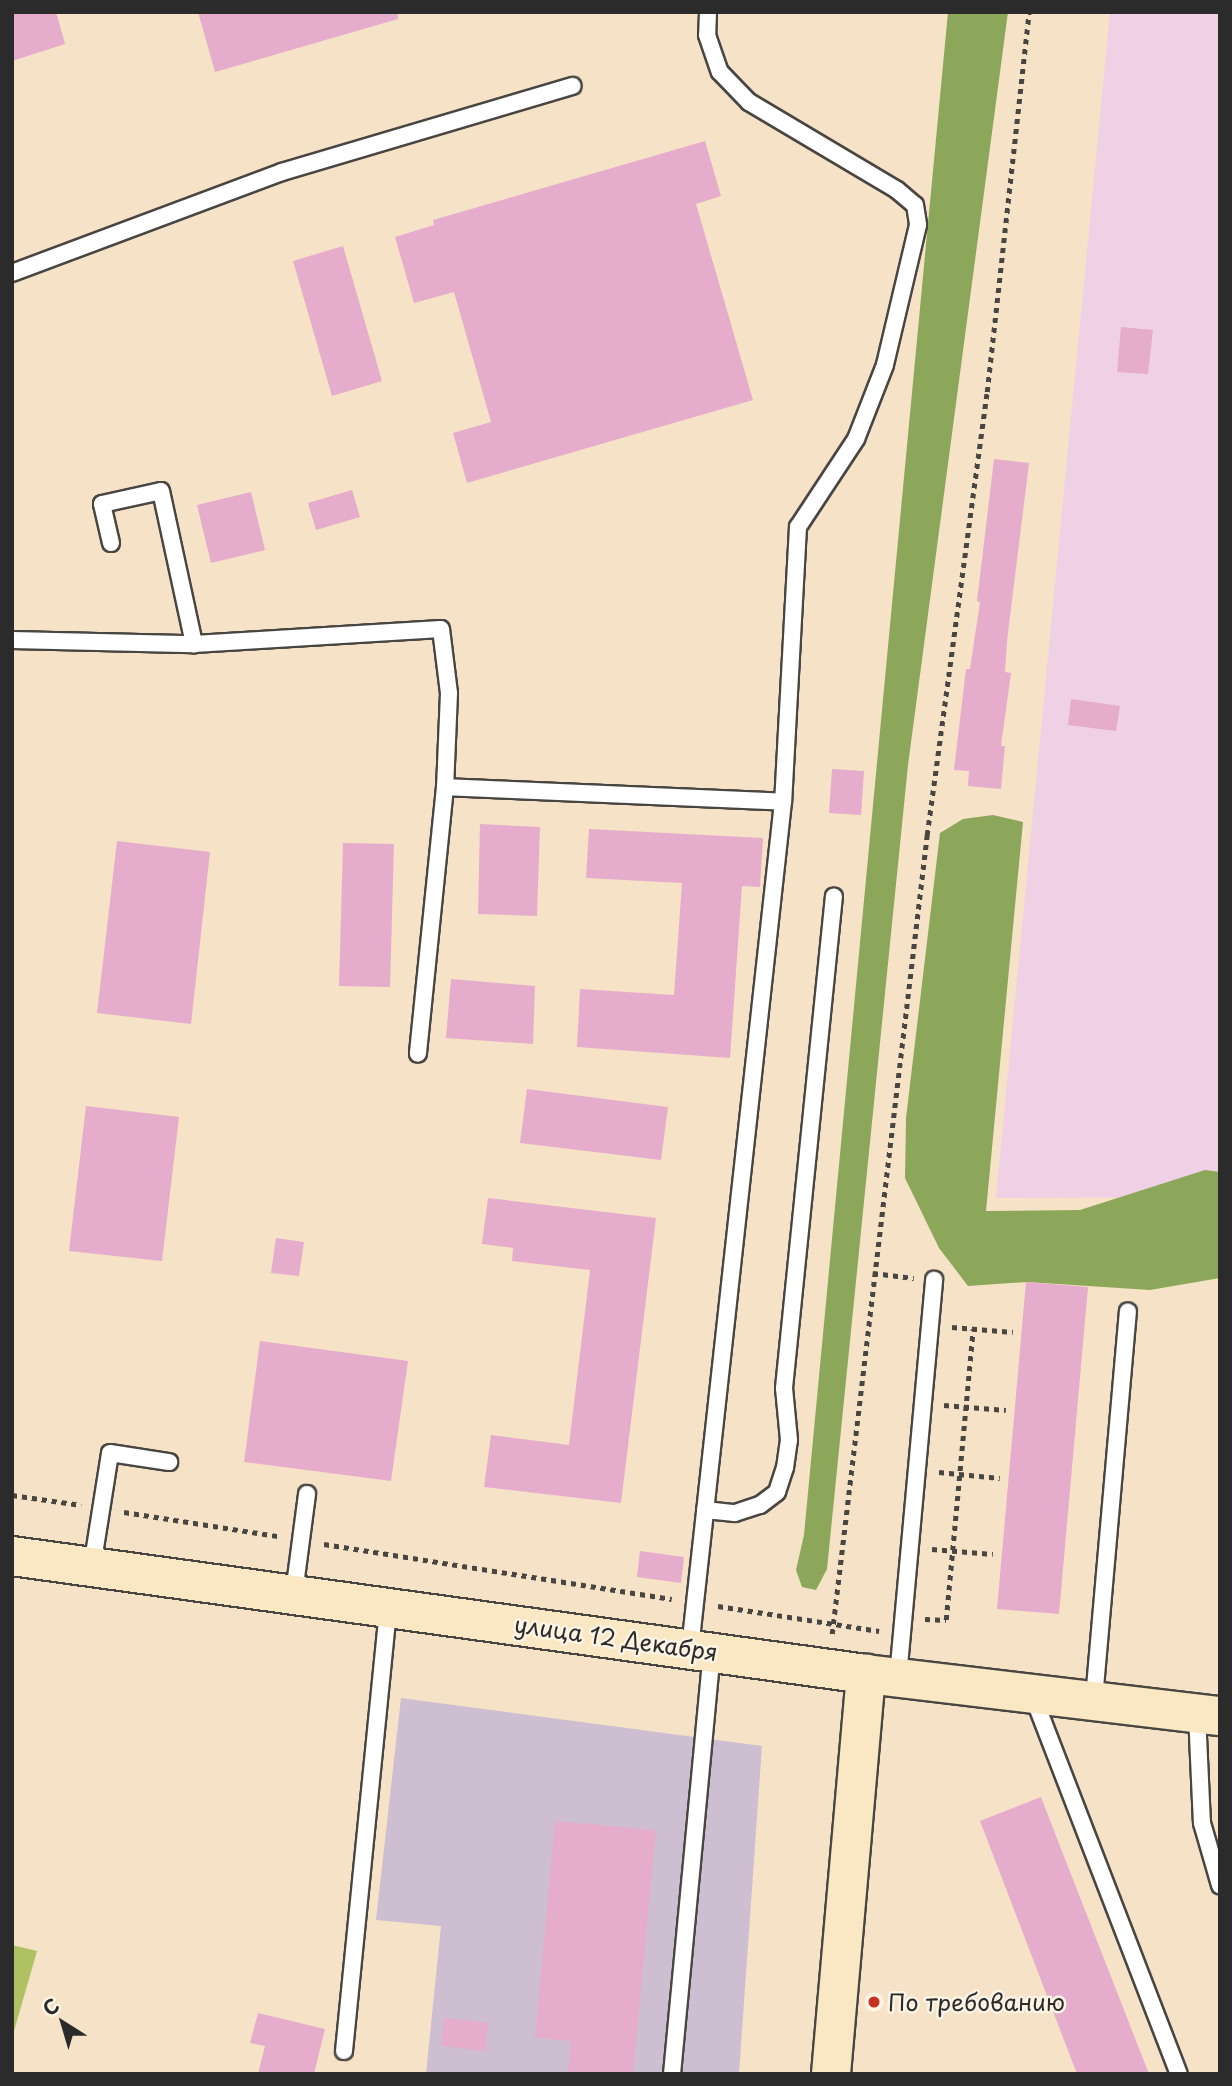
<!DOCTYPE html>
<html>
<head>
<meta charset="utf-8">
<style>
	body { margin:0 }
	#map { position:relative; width:1232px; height:2086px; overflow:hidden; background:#f6e2c7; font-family:"Playpen Sans",sans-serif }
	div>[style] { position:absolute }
	.built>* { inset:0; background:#f0d0e5 }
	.industrial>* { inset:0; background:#cebed2 }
	.green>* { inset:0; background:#b0c164 }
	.forest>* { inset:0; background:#8ca75a }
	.building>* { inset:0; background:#e5adcb }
	.path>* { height:4.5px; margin-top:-2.25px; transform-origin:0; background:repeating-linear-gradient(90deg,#494642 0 5px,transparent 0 10px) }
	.roads { filter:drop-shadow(2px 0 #494642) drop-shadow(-2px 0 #494642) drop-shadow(0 2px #494642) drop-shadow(0 -2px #494642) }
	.lane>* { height:16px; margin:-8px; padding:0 8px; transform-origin:8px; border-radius:8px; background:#fff }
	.secondary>* { height:38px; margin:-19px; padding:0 19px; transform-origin:19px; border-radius:19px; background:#fae7c3 }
	.dots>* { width:19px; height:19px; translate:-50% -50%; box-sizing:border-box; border:4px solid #fcf5e5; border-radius:50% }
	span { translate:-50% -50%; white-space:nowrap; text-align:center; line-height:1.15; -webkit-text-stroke:5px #fcf5e5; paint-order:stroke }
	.street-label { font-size:23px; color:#2b2b2b }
	.poi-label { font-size:23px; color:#2b2b2b }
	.left { translate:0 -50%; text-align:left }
	.frame { position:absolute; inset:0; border:14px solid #2b2b2b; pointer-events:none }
	.north { position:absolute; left:28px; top:1988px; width:70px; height:70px; -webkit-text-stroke:5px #fcf5e5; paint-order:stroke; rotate:323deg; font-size:19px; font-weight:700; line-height:28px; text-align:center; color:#2b2b2b }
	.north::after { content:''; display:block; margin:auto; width:24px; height:32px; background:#2b2b2b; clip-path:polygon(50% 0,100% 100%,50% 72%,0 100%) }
</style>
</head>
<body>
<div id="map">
	<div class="built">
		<i style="clip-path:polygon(1110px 12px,1220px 12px,1220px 1197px,996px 1198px)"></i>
	</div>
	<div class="industrial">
		<i style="clip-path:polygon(401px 1698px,762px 1746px,739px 2074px,426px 2074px,441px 1926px,376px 1920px)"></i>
	</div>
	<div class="green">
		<i style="clip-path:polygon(12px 1945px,37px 1951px,12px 2038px)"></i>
	</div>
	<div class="forest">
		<i style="clip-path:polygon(948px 12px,1008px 12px,908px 765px,827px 1569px,816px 1590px,802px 1587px,796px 1570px,804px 1535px)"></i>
		<i style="clip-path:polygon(993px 815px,1023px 822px,986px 1211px,1080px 1210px,1205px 1170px,1220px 1172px,1220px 1278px,1150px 1290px,1027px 1282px,968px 1286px,939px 1248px,905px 1178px,906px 1118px,940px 833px,963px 819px)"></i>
	</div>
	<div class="building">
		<i style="clip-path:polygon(12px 12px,56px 12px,65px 44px,12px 61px)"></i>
		<i style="clip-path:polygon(198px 12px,397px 12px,398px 19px,215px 72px)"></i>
		<i style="clip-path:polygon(705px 141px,721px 196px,696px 204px,753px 400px,467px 483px,453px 433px,491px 422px,454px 292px,414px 303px,395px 237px,434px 225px,433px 220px)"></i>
		<i style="clip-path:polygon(343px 246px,382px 381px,332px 396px,293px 261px)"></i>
		<i style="clip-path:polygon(1121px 327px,1153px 330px,1148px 374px,1117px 372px)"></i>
		<i style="clip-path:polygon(994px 459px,1029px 463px,1007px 641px,1005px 672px,1011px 673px,1001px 746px,1005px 746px,1001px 789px,968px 786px,969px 771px,954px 770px,966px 669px,970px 669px,980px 602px,977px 601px)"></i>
		<i style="clip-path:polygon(352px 490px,360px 517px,316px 530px,308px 503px)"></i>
		<i style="clip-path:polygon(251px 492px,265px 550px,211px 563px,197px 505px)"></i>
		<i style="clip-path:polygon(1071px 699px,1120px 706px,1116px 731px,1068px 725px)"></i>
		<i style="clip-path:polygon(832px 769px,864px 771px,861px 815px,829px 813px)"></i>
		<i style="clip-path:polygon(480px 824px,540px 827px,537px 916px,478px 914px)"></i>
		<i style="clip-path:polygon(589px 829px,763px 838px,760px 887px,742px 886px,730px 1058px,577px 1047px,580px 989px,674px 995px,682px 883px,586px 878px)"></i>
		<i style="clip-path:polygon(117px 841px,210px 852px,191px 1024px,97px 1013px)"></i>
		<i style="clip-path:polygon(343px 843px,394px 844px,390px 987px,339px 986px)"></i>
		<i style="clip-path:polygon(451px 979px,535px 986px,533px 1044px,446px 1038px)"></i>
		<i style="clip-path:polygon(527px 1089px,668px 1107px,661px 1160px,520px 1143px)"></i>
		<i style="clip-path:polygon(86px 1106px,179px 1117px,162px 1261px,69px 1251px)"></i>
		<i style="clip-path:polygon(488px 1198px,656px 1218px,621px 1503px,484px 1487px,491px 1435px,569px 1445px,590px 1270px,512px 1261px,513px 1248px,482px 1244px)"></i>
		<i style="clip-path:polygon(276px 1238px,304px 1242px,299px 1276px,271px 1273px)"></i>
		<i style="clip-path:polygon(1026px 1282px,1088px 1287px,1059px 1614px,997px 1609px)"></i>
		<i style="clip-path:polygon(260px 1341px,408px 1361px,391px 1481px,244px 1462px)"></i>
		<i style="clip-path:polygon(640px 1551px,684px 1557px,681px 1583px,637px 1577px)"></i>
		<i style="clip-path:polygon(1041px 1797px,1058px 1841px,1149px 2074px,1077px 2074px,980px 1821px)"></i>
		<i style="clip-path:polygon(555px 1821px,656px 1830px,633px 2074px,568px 2074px,571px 2041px,535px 2038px)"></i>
		<i style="clip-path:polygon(258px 2013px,325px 2029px,314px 2074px,258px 2074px,265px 2046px,250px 2043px)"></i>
		<i style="clip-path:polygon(444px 2018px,488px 2023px,485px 2051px,441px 2046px)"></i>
	</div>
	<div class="path">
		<i style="left:873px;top:1273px;width:41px;rotate:7deg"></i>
		<i style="left:952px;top:1327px;width:61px;rotate:4.7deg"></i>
		<i style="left:944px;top:1405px;width:62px;rotate:4.6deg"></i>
		<i style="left:939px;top:1472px;width:61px;rotate:5.6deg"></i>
		<i style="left:12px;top:1495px;width:70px;rotate:8.2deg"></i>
		<i style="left:124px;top:1512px;width:156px;rotate:8.9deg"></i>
		<i style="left:324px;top:1544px;width:352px;rotate:9deg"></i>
		<i style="left:932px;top:1549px;width:61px;rotate:4.7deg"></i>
		<i style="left:718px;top:1606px;width:163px;rotate:8.8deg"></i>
		<i style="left:925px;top:1619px;width:21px;rotate:3deg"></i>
		<i style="left:946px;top:1620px;width:292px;rotate:-84.7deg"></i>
		<i style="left:832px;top:1634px;width:805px;rotate:-83.22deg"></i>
		<i style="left:927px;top:835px;width:447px;rotate:-82.3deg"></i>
		<i style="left:987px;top:392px;width:382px;rotate:-83.7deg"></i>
	</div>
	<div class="roads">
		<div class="lane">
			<i style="left:708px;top:12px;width:23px;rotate:92deg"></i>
			<i style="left:707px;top:35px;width:39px;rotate:71deg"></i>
			<i style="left:720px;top:72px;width:42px;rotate:46deg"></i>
			<i style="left:749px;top:102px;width:172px;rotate:30.7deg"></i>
			<i style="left:897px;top:190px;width:23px;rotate:40deg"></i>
			<i style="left:915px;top:205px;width:20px;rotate:81deg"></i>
			<i style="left:918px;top:225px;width:144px;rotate:103.3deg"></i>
			<i style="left:885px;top:365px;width:79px;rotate:111.4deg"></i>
			<i style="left:856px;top:439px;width:105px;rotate:123.4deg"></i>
			<i style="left:798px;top:527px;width:275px;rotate:93.1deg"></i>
			<i style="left:12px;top:273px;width:288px;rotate:-20.5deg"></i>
			<i style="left:282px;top:172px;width:303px;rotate:-16.5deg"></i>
			<i style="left:111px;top:543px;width:40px;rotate:-103deg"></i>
			<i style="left:102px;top:504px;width:60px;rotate:-12.4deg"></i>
			<i style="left:161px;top:491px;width:157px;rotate:77.8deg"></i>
			<i style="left:12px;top:640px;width:182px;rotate:1.3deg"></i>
			<i style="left:194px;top:644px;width:247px;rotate:-3.5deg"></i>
			<i style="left:441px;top:629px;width:64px;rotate:82.9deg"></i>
			<i style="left:449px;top:693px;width:94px;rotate:92.4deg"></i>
			<i style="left:445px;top:787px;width:268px;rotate:95.8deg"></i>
			<i style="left:445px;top:787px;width:338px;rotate:2.5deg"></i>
			<i style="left:783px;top:802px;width:851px;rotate:96.27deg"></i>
			<i style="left:705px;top:1510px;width:30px;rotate:6deg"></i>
			<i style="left:735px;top:1513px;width:26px;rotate:-18deg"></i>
			<i style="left:760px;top:1505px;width:21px;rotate:-37deg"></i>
			<i style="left:777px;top:1492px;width:25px;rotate:-72deg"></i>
			<i style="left:785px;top:1468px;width:28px;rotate:-82deg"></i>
			<i style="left:789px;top:1440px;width:52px;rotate:-95.5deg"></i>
			<i style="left:784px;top:1388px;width:494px;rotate:-84.2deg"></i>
			<i style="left:92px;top:1567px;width:115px;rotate:-81deg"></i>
			<i style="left:110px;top:1453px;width:60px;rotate:8.7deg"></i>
			<i style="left:294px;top:1593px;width:100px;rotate:-82.5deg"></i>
			<i style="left:898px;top:1677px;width:399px;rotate:-84.8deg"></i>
			<i style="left:1033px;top:1696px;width:405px;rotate:68.9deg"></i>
			<i style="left:1094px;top:1699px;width:389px;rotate:-85deg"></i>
			<i style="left:1197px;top:1714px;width:109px;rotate:87.4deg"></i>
			<i style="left:1202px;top:1823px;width:65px;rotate:73.8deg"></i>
			<i style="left:344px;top:2051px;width:445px;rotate:-84.3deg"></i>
			<i style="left:672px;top:2074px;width:425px;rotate:-84.6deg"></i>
		</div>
		<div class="secondary">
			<i style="left:12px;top:1556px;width:862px;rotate:7.87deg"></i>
			<i style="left:866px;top:1674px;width:356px;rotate:6.8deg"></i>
			<i style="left:831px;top:2074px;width:402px;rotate:-85deg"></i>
		</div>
	</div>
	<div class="dots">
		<i style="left:874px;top:2002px;background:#c8321e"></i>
	</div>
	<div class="street-label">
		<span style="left:616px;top:1638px;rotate:8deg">улица 12 Декабря</span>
	</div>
	<div class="poi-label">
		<span class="left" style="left:888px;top:2002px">По требованию</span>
	</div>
	<div class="frame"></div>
	<div class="north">С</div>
</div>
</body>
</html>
